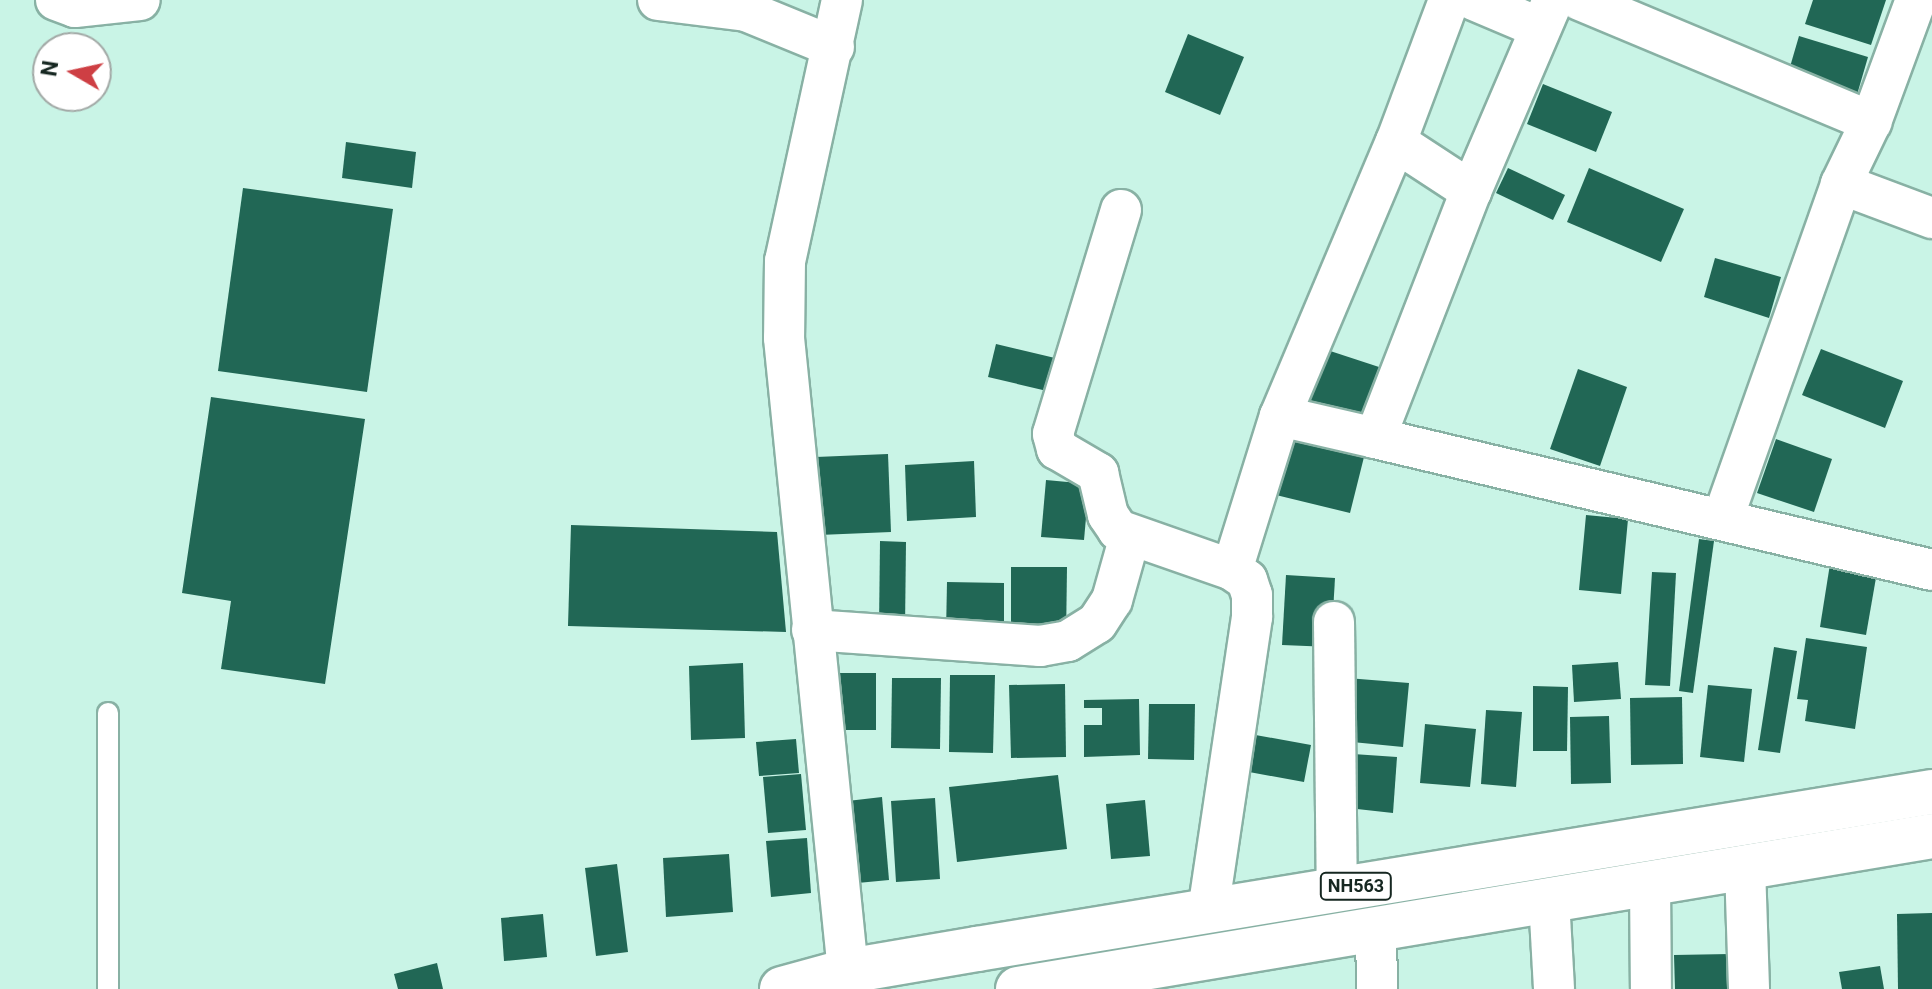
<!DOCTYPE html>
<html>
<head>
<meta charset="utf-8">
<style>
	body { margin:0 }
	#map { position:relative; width:1932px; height:989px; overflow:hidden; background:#c9f4e6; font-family:Roboto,sans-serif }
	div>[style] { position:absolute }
	.building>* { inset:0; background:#216755 }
	.roads { filter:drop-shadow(2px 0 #88b1a4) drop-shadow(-2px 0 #88b1a4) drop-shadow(0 2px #88b1a4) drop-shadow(0 -2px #88b1a4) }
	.lane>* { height:20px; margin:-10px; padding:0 10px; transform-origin:10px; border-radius:10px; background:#fff }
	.street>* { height:40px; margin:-20px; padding:0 20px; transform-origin:20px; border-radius:20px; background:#fff }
	.highway>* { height:44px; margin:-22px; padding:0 22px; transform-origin:22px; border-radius:22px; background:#fff }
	span { translate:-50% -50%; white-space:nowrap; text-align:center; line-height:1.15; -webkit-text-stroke:8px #fff; paint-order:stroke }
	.shield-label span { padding:2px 6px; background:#fff; border:2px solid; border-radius:6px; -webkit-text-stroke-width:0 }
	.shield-label { font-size:18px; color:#162721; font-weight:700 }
	.north { position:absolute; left:32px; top:32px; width:80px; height:80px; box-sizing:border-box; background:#fff; border:2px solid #a2a9a6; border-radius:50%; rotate:279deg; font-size:22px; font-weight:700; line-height:32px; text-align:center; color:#162721 }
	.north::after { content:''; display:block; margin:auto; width:28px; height:36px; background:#ce3f44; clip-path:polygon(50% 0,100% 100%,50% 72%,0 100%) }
</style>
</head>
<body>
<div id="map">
	<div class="building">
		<i style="clip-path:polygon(1813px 0,1886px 0,1871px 45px,1805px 24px)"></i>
		<i style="clip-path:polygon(1188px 34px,1244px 57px,1220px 115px,1165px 92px)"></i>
		<i style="clip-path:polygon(1799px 36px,1868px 57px,1854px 105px,1785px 84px)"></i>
		<i style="clip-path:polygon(1543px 84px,1612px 112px,1596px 152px,1527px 124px)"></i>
		<i style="clip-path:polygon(346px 142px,416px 152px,412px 188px,342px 178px)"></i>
		<i style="clip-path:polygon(1508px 168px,1565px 195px,1553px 220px,1496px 193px)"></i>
		<i style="clip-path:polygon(1589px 168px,1684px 209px,1661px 262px,1567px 222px)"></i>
		<i style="clip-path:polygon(243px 188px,393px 209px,367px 392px,218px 371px)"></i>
		<i style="clip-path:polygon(1715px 258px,1781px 277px,1769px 318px,1704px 297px)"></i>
		<i style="clip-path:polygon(996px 344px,1055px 358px,1047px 391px,988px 377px)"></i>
		<i style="clip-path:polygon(1318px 347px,1379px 367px,1362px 417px,1302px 398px)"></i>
		<i style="clip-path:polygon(1821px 349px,1903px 381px,1885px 428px,1802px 395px)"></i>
		<i style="clip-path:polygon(1578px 369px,1627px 387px,1600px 466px,1550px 449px)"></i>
		<i style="clip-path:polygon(211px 397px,365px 419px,325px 684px,221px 669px,231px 601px,182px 593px)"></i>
		<i style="clip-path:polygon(1291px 435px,1365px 453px,1350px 513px,1276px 495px)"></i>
		<i style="clip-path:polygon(1776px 439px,1832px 459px,1814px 512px,1757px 493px)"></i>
		<i style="clip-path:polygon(888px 454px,891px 532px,819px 535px,816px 457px)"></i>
		<i style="clip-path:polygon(974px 461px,976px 517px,907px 521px,905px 465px)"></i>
		<i style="clip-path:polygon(1046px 480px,1089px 484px,1084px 540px,1041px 537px)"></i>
		<i style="clip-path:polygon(1586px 515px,1628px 519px,1621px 594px,1579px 590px)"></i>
		<i style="clip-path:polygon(571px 525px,777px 532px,786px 632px,568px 626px)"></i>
		<i style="clip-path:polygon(1699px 539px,1714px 541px,1693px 693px,1679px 691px)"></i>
		<i style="clip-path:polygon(880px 541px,906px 542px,905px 628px,879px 627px)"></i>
		<i style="clip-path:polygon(1830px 564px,1877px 572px,1866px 635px,1820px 627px)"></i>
		<i style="clip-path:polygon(1011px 567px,1067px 567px,1066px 640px,1011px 640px)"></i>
		<i style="clip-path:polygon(1652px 572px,1676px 573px,1670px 686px,1645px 685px)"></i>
		<i style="clip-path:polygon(1286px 575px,1335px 578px,1331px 647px,1282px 645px)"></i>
		<i style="clip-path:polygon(947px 582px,1004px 583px,1004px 634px,946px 633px)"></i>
		<i style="clip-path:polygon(1806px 638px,1867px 647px,1855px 729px,1805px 721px,1808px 700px,1797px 699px)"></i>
		<i style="clip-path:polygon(1774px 647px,1797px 651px,1780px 753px,1758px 750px)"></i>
		<i style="clip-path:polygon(1618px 662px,1621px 699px,1574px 702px,1572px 665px)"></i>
		<i style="clip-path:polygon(743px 663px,745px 738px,691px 740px,689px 666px)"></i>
		<i style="clip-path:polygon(831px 673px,876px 673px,876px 730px,832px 730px)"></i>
		<i style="clip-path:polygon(950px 675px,995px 675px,993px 753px,949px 752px)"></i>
		<i style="clip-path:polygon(892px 678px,941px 678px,940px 749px,891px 748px)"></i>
		<i style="clip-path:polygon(1347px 678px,1409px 683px,1403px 747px,1342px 741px)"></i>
		<i style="clip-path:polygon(1065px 684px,1066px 757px,1011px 758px,1009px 685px)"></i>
		<i style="clip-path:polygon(1708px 685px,1752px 689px,1744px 762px,1700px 757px)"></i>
		<i style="clip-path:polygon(1533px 686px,1568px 687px,1567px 751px,1533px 751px)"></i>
		<i style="clip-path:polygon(1682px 697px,1683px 764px,1631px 765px,1630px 698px)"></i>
		<i style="clip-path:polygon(1139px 699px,1140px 755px,1084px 757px,1084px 725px,1102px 725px,1102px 708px,1084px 708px,1084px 700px)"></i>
		<i style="clip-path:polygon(1149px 704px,1195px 704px,1194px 760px,1148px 759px)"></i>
		<i style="clip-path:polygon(1486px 710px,1522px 712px,1516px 787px,1481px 784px)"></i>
		<i style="clip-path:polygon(1609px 716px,1611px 783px,1571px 784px,1570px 717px)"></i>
		<i style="clip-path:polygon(1425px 724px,1476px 729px,1470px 787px,1420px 783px)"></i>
		<i style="clip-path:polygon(1239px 732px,1311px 745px,1304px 782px,1233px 769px)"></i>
		<i style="clip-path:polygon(796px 739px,799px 773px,759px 776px,756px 742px)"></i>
		<i style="clip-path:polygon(1353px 754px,1397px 757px,1393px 813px,1348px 808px)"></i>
		<i style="clip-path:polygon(801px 774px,806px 830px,768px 833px,763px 777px)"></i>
		<i style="clip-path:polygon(1058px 775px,1067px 849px,957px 862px,949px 787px)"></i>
		<i style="clip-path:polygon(882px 797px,889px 880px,847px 884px,839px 802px)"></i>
		<i style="clip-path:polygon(935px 798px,940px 879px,896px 882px,891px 801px)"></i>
		<i style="clip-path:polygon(1145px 800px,1150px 856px,1111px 859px,1106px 804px)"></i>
		<i style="clip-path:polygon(807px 838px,811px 893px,771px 897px,766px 841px)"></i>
		<i style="clip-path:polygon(729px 854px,733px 912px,666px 917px,663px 858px)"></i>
		<i style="clip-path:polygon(617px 864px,628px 952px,596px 956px,585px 868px)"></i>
		<i style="clip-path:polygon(1932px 913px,1932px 989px,1898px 989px,1897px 914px)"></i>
		<i style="clip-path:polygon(543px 914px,547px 957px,504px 961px,501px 918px)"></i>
		<i style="clip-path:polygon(1730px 954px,1731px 989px,1675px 989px,1674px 955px)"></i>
		<i style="clip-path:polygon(437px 963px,443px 989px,398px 989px,394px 974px)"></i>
		<i style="clip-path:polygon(1880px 966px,1884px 989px,1842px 989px,1839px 972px)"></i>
	</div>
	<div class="roads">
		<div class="lane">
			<i style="left:108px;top:989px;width:276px;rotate:-90deg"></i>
		</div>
		<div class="street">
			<i style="left:56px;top:0;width:20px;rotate:20deg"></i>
			<i style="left:75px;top:7px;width:65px;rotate:-6.1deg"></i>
			<i style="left:658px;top:0;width:89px;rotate:7.1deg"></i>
			<i style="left:746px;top:11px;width:95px;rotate:22.2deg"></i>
			<i style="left:842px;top:0;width:267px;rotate:102.3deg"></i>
			<i style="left:785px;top:261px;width:77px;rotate:90.7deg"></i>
			<i style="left:784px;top:338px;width:636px;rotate:84.23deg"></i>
			<i style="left:1474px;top:0;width:72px;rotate:23deg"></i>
			<i style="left:1553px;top:0;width:208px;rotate:113.2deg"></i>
			<i style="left:1471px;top:191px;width:265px;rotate:111.2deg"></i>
			<i style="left:1375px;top:438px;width:572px;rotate:13.33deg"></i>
			<i style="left:1580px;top:0;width:316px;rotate:22.7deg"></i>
			<i style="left:1396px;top:142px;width:90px;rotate:33.2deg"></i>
			<i style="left:1841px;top:184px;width:97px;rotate:20.5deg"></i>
			<i style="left:1121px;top:210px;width:234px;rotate:106.9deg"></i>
			<i style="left:1053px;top:434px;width:16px;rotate:75deg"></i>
			<i style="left:1057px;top:449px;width:48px;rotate:30.3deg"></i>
			<i style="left:1098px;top:473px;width:43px;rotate:76.6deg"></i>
			<i style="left:1108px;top:515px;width:18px;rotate:56deg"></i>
			<i style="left:1118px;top:530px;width:121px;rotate:19.3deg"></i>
			<i style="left:1232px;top:570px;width:18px;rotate:34deg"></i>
			<i style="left:1247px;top:580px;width:16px;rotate:72deg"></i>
			<i style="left:1252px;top:595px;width:22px;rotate:90deg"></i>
			<i style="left:1252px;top:617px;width:296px;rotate:98.5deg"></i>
			<i style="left:1280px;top:416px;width:298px;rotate:-67.1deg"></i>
			<i style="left:1396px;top:142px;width:152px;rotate:-69.5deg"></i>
			<i style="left:1723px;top:518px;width:354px;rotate:-70.5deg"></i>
			<i style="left:1841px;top:184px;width:69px;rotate:-64.2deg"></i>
			<i style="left:1871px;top:122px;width:130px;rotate:-69.8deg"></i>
			<i style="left:1232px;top:570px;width:161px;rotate:-72.7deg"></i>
			<i style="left:1280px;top:416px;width:98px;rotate:13deg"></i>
			<i style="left:1334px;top:622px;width:267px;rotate:89.4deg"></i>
			<i style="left:812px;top:630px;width:229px;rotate:4deg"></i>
			<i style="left:1040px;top:646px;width:28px;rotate:-10deg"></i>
			<i style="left:1068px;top:641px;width:34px;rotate:-32deg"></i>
			<i style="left:1097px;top:623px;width:27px;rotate:-57deg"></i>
			<i style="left:1112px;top:600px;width:66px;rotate:-74.3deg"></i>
			<i style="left:1745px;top:867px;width:122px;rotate:88.1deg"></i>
			<i style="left:1650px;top:883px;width:106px;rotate:89.5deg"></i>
			<i style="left:1549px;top:899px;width:90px;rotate:86.8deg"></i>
			<i style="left:1376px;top:928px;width:61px;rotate:89.1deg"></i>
		</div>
		<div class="highway">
			<i style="left:782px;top:989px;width:68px;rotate:-15.3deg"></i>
			<i style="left:848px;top:971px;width:131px;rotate:-9.7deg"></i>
			<i style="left:977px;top:949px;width:968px;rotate:-9.34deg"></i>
			<i style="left:1018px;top:989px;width:927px;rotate:-9.5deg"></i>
		</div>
	</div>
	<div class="shield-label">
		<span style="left:1356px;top:886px">NH563</span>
	</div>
	<div class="north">N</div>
</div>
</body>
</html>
